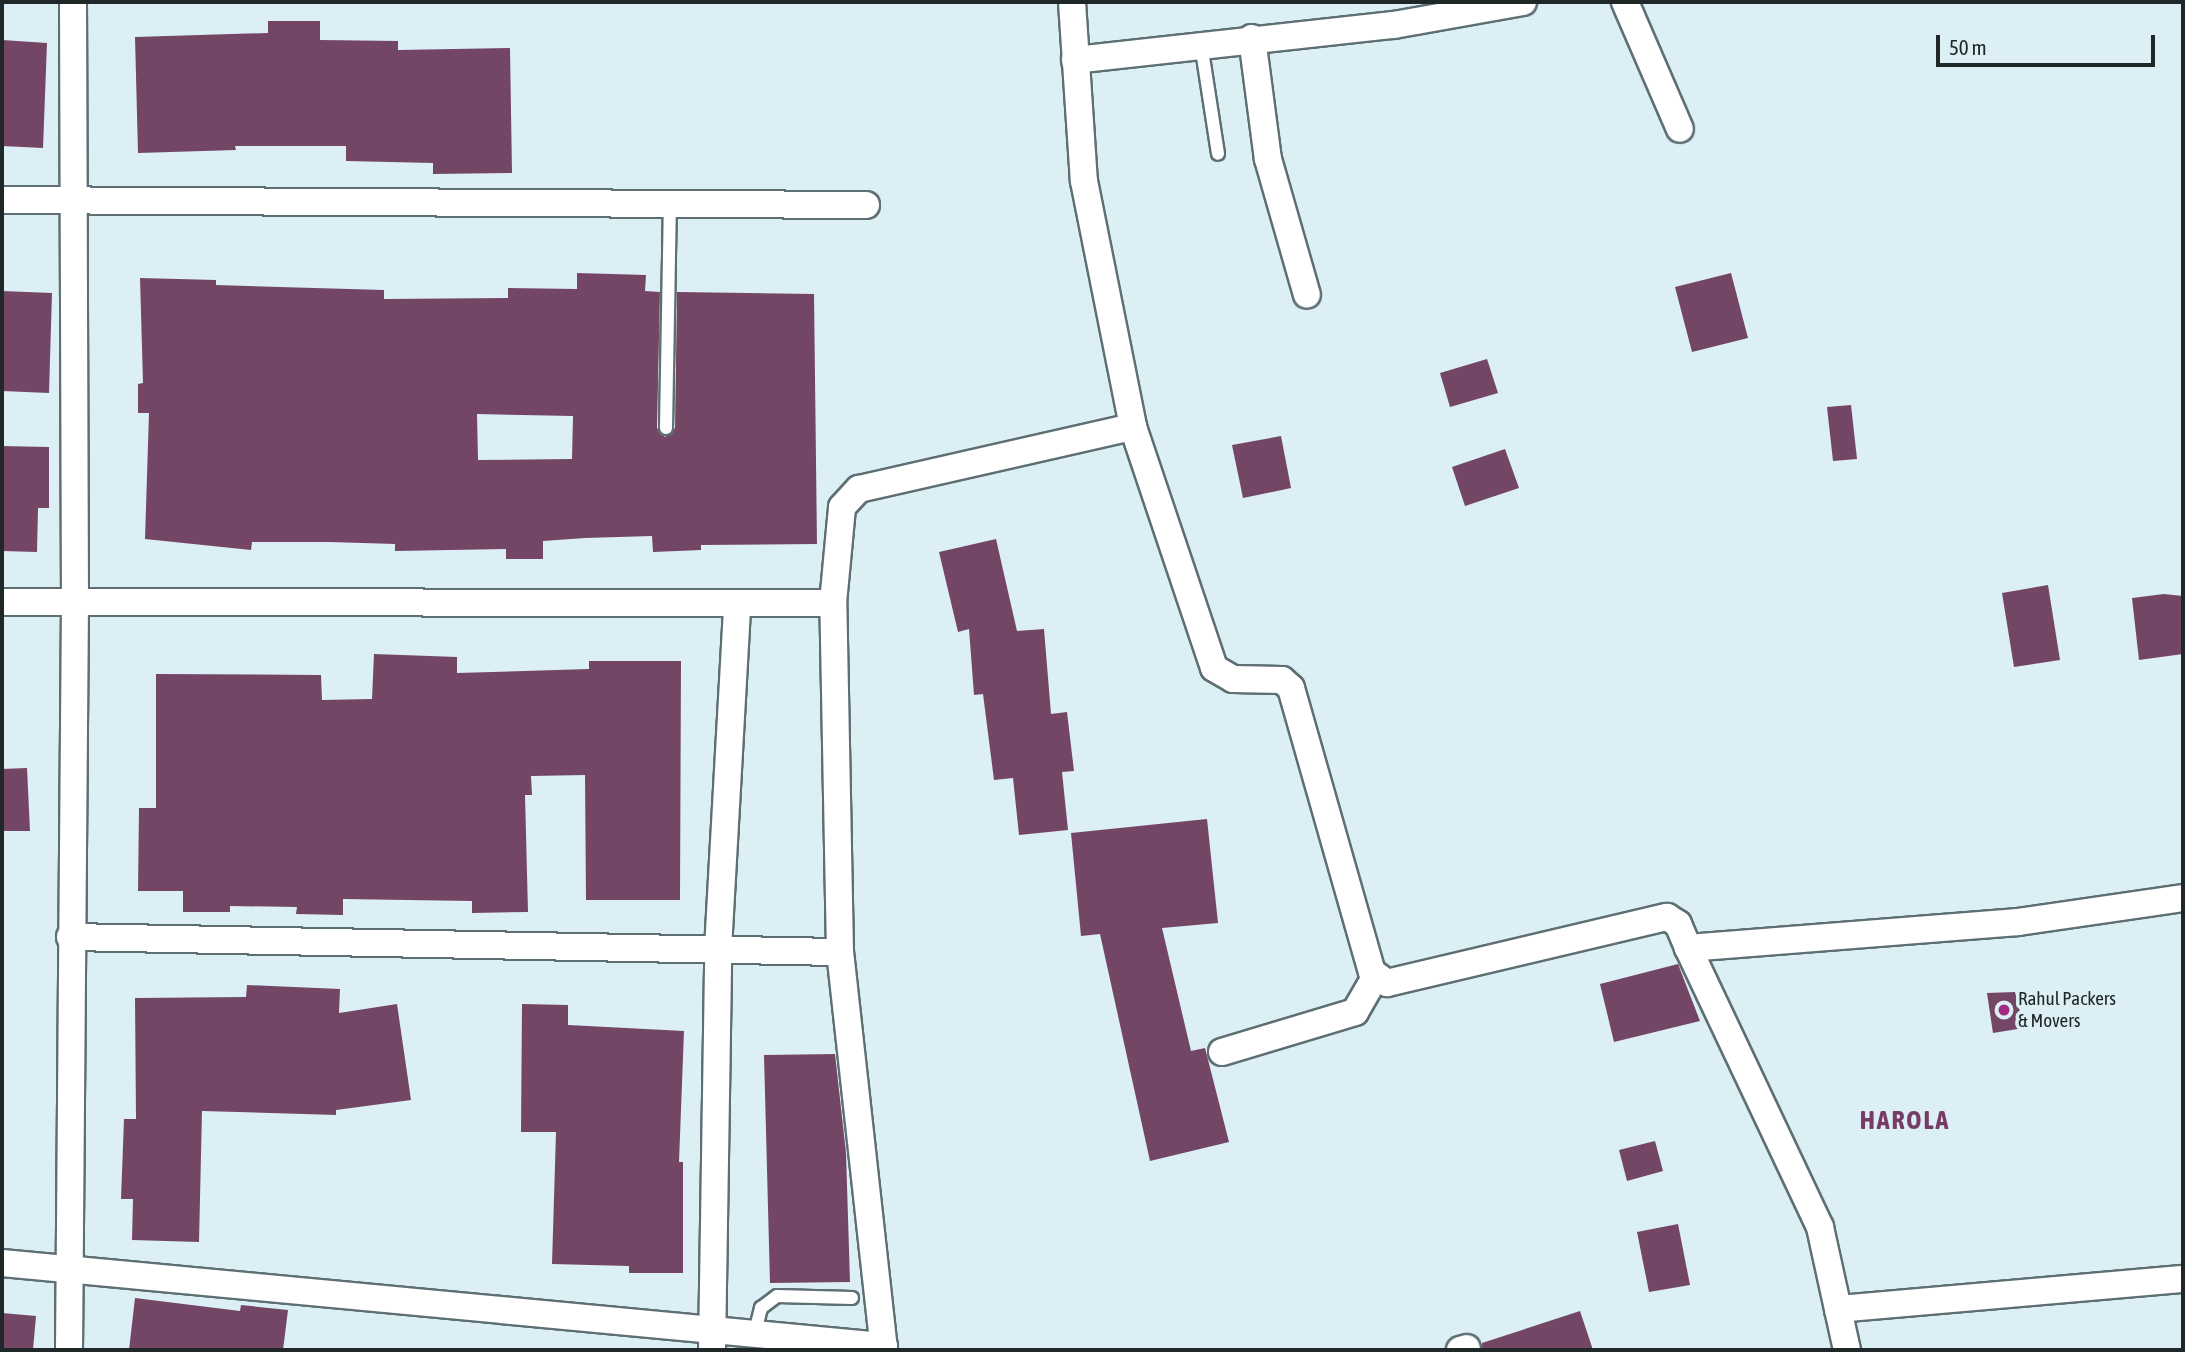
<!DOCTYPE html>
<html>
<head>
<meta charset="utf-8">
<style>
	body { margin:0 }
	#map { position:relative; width:2185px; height:1352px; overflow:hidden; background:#dceff4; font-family:"Asap Condensed",sans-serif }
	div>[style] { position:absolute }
	.building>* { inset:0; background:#744665 }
	.roads { filter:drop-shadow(2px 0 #5e6f73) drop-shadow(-2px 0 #5e6f73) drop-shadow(0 2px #5e6f73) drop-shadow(0 -2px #5e6f73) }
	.lane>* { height:12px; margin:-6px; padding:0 6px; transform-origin:6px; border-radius:6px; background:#fff }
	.street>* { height:26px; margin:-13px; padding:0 13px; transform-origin:13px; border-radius:13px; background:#fff }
	.dots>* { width:19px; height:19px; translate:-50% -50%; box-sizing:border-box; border:4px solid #dceff4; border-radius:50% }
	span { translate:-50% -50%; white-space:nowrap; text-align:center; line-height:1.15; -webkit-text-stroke:7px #dceff4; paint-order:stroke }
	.poi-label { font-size:19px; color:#202728 }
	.left { translate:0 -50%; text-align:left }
	.district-label { font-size:26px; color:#773b64; font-weight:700; letter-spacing:2px }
	.frame { position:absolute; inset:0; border:4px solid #202728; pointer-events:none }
	.scale { position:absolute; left:1936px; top:35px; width:219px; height:32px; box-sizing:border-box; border:4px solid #202728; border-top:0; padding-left:9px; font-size:21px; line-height:24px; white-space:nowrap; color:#202728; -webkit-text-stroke:5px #dceff4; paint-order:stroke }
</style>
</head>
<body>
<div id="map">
	<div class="building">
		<i style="clip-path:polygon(268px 21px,320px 21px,320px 40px,398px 41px,398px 50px,510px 48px,512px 173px,433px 174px,433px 163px,346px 161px,346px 146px,235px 146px,236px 150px,138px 153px,135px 37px,268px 33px)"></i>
		<i style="clip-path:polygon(2px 40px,47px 43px,43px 148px,2px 146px)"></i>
		<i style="clip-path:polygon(evenodd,577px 273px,646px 275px,645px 291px,660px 292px,657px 428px,665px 437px,675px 428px,677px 292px,814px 294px,817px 544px,701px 545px,701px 550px,653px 552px,652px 536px,585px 538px,543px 541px,543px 559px,506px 559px,506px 549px,395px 551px,395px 544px,330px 542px,252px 542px,251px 550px,145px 539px,149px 413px,138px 413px,138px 384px,143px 383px,140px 278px,216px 280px,216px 285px,384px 290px,384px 299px,508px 298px,508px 288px,577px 289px,577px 273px,477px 414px,573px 416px,572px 459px,478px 460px,477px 414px)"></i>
		<i style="clip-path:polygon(1731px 273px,1748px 338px,1692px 352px,1675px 287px)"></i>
		<i style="clip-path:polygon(2px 291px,52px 293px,49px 393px,2px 391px)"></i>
		<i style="clip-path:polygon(1487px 359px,1498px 393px,1450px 407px,1440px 373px)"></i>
		<i style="clip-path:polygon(1851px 405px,1857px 459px,1833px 461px,1827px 407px)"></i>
		<i style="clip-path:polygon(1281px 436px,1291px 488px,1243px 498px,1232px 445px)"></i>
		<i style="clip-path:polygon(2px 446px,49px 447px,49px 508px,38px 508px,37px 552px,2px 551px)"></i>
		<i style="clip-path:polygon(1505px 449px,1519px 488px,1465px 506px,1452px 467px)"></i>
		<i style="clip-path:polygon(996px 539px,1017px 631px,1044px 629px,1051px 714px,1067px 712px,1074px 771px,1062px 772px,1068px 830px,1019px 835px,1013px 778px,994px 780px,983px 694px,974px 695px,969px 629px,958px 632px,939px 552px)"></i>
		<i style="clip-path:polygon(2048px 585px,2060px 660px,2014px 667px,2002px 593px)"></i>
		<i style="clip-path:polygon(2164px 594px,2183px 596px,2183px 654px,2139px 660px,2132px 598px)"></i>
		<i style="clip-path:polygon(374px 654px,457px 657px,457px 673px,589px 669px,589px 661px,681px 661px,680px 900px,586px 900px,585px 775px,531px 776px,532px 795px,525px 795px,528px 912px,472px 913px,472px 901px,343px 899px,343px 915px,296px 914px,297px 907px,230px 906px,230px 912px,183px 912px,183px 891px,138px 891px,139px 808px,156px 808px,156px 674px,321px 675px,322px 700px,372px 699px)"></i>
		<i style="clip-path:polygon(27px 768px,30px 831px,3px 831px,2px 769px)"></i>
		<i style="clip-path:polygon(1207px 819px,1218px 923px,1162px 928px,1191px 1051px,1205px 1048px,1229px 1142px,1150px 1161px,1100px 934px,1081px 936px,1071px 833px)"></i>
		<i style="clip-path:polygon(1678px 964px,1700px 1021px,1614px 1042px,1600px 984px)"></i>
		<i style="clip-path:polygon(247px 985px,340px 989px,339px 1013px,397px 1004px,411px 1100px,336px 1110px,336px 1115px,202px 1111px,199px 1242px,132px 1240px,133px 1199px,121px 1199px,124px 1119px,136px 1119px,135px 998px,246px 997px)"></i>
		<i style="clip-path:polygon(2015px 992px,2024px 1028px,1993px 1033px,1987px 993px)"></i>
		<i style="clip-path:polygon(522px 1004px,568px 1005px,568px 1025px,684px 1031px,679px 1162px,683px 1162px,683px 1273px,629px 1273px,629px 1266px,552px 1264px,556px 1132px,521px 1132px)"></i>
		<i style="clip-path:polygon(835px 1054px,846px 1153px,850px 1282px,770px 1283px,764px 1055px)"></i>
		<i style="clip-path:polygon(1655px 1141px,1663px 1171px,1627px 1181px,1619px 1150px)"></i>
		<i style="clip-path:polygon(1678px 1224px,1690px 1285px,1649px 1292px,1637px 1232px)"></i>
		<i style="clip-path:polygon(135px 1298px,240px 1311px,241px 1305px,288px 1310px,283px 1350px,129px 1350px)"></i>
		<i style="clip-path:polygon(1580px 1311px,1593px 1350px,1482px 1350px,1482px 1343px)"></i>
		<i style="clip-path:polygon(2px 1313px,36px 1316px,33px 1350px,2px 1350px)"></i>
	</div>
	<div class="roads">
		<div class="lane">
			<i style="left:1201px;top:44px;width:111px;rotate:81.2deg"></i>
			<i style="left:666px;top:428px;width:224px;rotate:-89deg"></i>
			<i style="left:755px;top:1332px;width:25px;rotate:-76deg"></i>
			<i style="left:761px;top:1308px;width:20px;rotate:-37deg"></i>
			<i style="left:777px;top:1296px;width:75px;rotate:1.5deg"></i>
		</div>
		<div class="street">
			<i style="left:1072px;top:2px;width:179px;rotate:86.2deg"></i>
			<i style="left:1084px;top:181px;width:251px;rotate:78.7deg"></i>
			<i style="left:1133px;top:427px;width:254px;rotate:71.4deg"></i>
			<i style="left:1214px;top:668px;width:22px;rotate:30deg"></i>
			<i style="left:1233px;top:679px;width:49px;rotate:1.2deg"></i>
			<i style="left:1282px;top:680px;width:12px;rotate:42deg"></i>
			<i style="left:1291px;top:688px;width:295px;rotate:74.1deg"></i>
			<i style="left:1372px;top:972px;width:19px;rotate:36deg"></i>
			<i style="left:1387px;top:983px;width:288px;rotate:-13.3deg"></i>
			<i style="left:1667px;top:917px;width:13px;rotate:32deg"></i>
			<i style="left:1678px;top:924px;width:26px;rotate:67deg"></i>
			<i style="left:1625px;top:2px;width:138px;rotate:66.6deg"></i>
			<i style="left:1252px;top:38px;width:122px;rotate:82.5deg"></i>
			<i style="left:1268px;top:159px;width:141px;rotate:74deg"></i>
			<i style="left:1075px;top:60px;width:321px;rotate:-6.3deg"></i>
			<i style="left:1394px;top:25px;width:131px;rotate:-10.1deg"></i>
			<i style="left:2px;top:200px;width:864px;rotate:0.33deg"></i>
			<i style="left:2px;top:602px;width:831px;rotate:0.07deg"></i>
			<i style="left:70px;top:937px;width:770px;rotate:1.12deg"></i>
			<i style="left:1222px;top:1052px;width:139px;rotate:-16.7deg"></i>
			<i style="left:1355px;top:1012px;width:39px;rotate:-60deg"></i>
			<i style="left:2px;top:1263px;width:886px;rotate:5.38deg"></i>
			<i style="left:1838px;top:1309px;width:346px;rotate:-5deg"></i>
			<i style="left:69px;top:1350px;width:747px;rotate:-89.54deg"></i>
			<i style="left:75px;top:603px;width:601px;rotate:-90.19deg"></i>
			<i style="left:712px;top:1350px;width:401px;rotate:-89.1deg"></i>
			<i style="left:718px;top:949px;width:345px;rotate:-86.8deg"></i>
			<i style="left:884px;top:1350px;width:400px;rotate:-96.3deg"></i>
			<i style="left:840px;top:952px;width:349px;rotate:-91.1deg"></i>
			<i style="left:833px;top:603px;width:96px;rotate:-84.6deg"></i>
			<i style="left:842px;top:507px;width:25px;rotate:-47deg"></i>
			<i style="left:859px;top:489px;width:281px;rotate:-12.8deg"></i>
			<i style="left:1460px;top:1350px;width:7px;rotate:-16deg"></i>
			<i style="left:1847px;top:1350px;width:126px;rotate:-102.4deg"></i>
			<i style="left:1820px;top:1227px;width:309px;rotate:-115.3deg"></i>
			<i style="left:1688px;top:948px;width:331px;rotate:-4.5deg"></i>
			<i style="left:2018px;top:922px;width:167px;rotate:-8.3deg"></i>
		</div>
	</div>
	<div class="dots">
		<i style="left:2004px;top:1010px;background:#a22b83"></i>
	</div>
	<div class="poi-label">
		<span class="left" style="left:2018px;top:1010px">Rahul Packers<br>&amp; Movers</span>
	</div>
	<div class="district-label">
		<span style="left:1905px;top:1121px">HAROLA</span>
	</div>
	<div class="frame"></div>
	<div class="scale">50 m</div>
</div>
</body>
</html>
